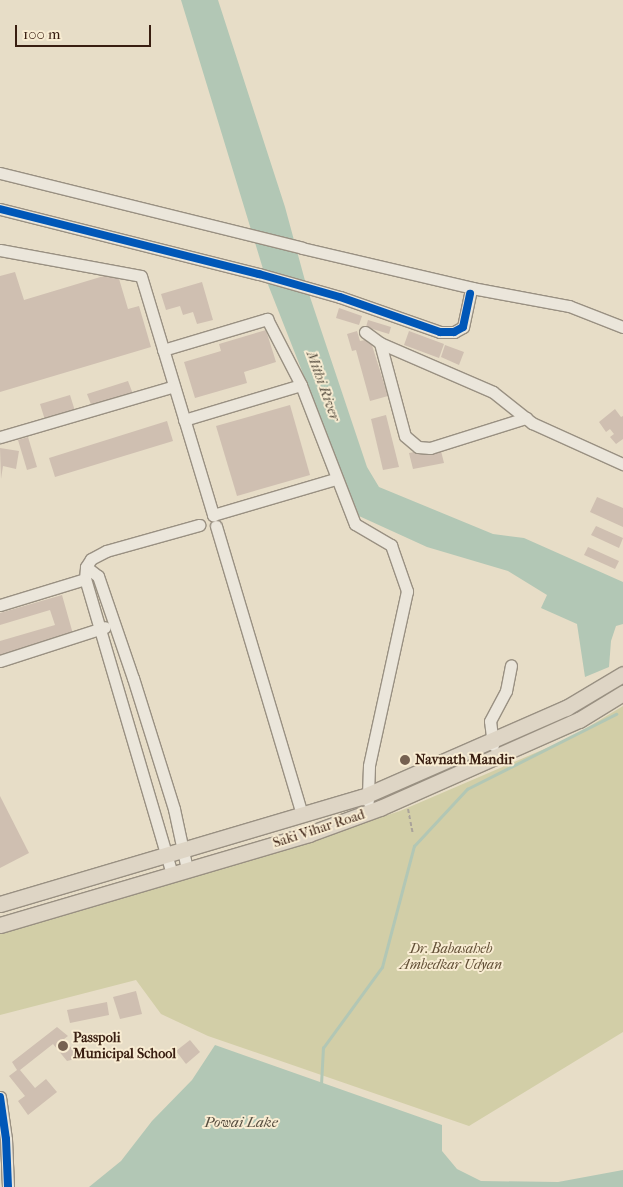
<!DOCTYPE html>
<html>
<head>
<meta charset="utf-8">
<style>
	body { margin:0 }
	#map { position:relative; width:623px; height:1187px; overflow:hidden; background:#e7ddc7; font-family:"IM FELL French Canon",serif }
	div>[style] { position:absolute }
	.green>* { inset:0; background:#d2cea7 }
	.water>* { inset:0; background:#b2c7b5 }
	.stream>* { height:2.5px; margin:-1.25px; padding:0 1.25px; transform-origin:1.25px; border-radius:1.25px; background:#b2c7b5 }
	.building>* { inset:0; background:#cfbfb1 }
	.path>* { height:2px; margin-top:-1px; transform-origin:0; background:repeating-linear-gradient(90deg,#aaa39a 0 4px,transparent 0 6.5px) }
	.roads { filter:drop-shadow(1px 0 #999082) drop-shadow(-1px 0 #999082) drop-shadow(0 1px #999082) drop-shadow(0 -1px #999082) }
	.minor>* { height:11px; margin:-5.5px; padding:0 5.5px; transform-origin:5.5px; border-radius:5.5px; background:#ebe6db }
	.major>* { height:15px; margin:-7.5px; padding:0 7.5px; transform-origin:7.5px; border-radius:7.5px; background:#ded5c5 }
	.cycleway>* { height:8px; margin:-4px; padding:0 4px; transform-origin:4px; border-radius:4px; background:#0057b8 }
	.dots>* { width:14px; height:14px; translate:-50% -50%; box-sizing:border-box; border:2px solid #f8ecd2; border-radius:50% }
	span { translate:-50% -50%; white-space:nowrap; text-align:center; line-height:1.15; -webkit-text-stroke:4px #f8ecd2; paint-order:stroke }
	.poi-label { font-size:14px; color:#391e11; font-weight:700 }
	.left { translate:0 -50%; text-align:left }
	.street-label { font-size:14px; color:#391e11 }
	.park-label { font-size:14px; color:#624f36; font-style:italic }
	.water-label { font-size:15px; color:#574e40; font-style:italic }
	.scale { position:absolute; left:15px; top:25px; width:136px; height:22px; box-sizing:border-box; border:2px solid #391e11; border-top:0; padding-left:6px; font-size:15px; line-height:18px; white-space:nowrap; color:#391e11; -webkit-text-stroke:4px #f8ecd2; paint-order:stroke }
</style>
</head>
<body>
<div id="map">
	<div class="green">
		<i style="clip-path:polygon(623px 706px,623px 1032px,469px 1126px,208px 1036px,161px 1014px,136px 980px,0 1015px,0 921px,286px 848px,400px 811px,570px 738px)"></i>
	</div>
	<div class="water">
		<i style="clip-path:polygon(181px 0,218px 0,285px 207px,307px 288px,367px 467px,379px 487px,493px 534px,524px 538px,623px 582px,623px 624px,616px 626px,611px 641px,609px 667px,585px 677px,577px 624px,541px 608px,547px 595px,508px 571px,427px 547px,359px 516px,267px 282px)"></i>
		<i style="clip-path:polygon(215px 1045px,442px 1125px,442px 1151px,457px 1169px,481px 1181px,558px 1182px,623px 1170px,623px 1187px,89px 1187px,121px 1161px,152px 1121px,192px 1080px)"></i>
	</div>
	<div class="stream">
		<i style="left:321px;top:1085px;width:37px;rotate:-87deg"></i>
		<i style="left:323px;top:1048px;width:100px;rotate:-53.9deg"></i>
		<i style="left:382px;top:967px;width:125px;rotate:-75.2deg"></i>
		<i style="left:414px;top:846px;width:78px;rotate:-47.1deg"></i>
		<i style="left:467px;top:789px;width:167px;rotate:-26.7deg"></i>
	</div>
	<div class="building">
		<i style="clip-path:polygon(15px 272px,24px 300px,117px 272px,128px 309px,139px 306px,151px 347px,0 392px,0 276px)"></i>
		<i style="clip-path:polygon(202px 282px,213px 320px,197px 324px,193px 312px,183px 315px,180px 306px,166px 310px,161px 294px)"></i>
		<i style="clip-path:polygon(339px 308px,362px 316px,359px 325px,336px 318px)"></i>
		<i style="clip-path:polygon(368px 320px,391px 327px,389px 334px,366px 327px)"></i>
		<i style="clip-path:polygon(266px 330px,276px 362px,244px 372px,247px 383px,195px 398px,184px 362px,221px 351px,219px 344px)"></i>
		<i style="clip-path:polygon(357px 331px,360px 341px,370px 339px,388px 396px,370px 401px,356px 350px,352px 351px,347px 334px)"></i>
		<i style="clip-path:polygon(409px 331px,444px 344px,439px 358px,404px 345px)"></i>
		<i style="clip-path:polygon(445px 345px,464px 352px,459px 365px,441px 357px)"></i>
		<i style="clip-path:polygon(128px 381px,133px 394px,92px 407px,87px 394px)"></i>
		<i style="clip-path:polygon(70px 395px,75px 411px,45px 420px,40px 404px)"></i>
		<i style="clip-path:polygon(290px 405px,310px 475px,237px 496px,216px 426px)"></i>
		<i style="clip-path:polygon(615px 409px,621px 417px,623px 416px,623px 439px,616px 444px,610px 437px,614px 434px,610px 429px,606px 432px,599px 422px)"></i>
		<i style="clip-path:polygon(386px 415px,399px 467px,383px 470px,371px 419px)"></i>
		<i style="clip-path:polygon(167px 421px,173px 441px,55px 477px,49px 458px)"></i>
		<i style="clip-path:polygon(28px 437px,37px 467px,27px 470px,18px 440px)"></i>
		<i style="clip-path:polygon(440px 447px,444px 463px,413px 469px,409px 453px)"></i>
		<i style="clip-path:polygon(0 448px,19px 451px,16px 469px,3px 466px,1px 479px)"></i>
		<i style="clip-path:polygon(597px 497px,623px 508px,623px 527px,590px 512px)"></i>
		<i style="clip-path:polygon(596px 526px,623px 538px,619px 548px,591px 535px)"></i>
		<i style="clip-path:polygon(588px 547px,619px 561px,615px 569px,584px 555px)"></i>
		<i style="clip-path:polygon(62px 595px,73px 634px,0 655px,0 641px,55px 625px,50px 610px,0 625px,0 613px)"></i>
		<i style="clip-path:polygon(0 796px,29px 853px,0 868px)"></i>
		<i style="clip-path:polygon(136px 991px,142px 1014px,120px 1019px,113px 997px)"></i>
		<i style="clip-path:polygon(107px 1002px,109px 1015px,70px 1023px,67px 1010px)"></i>
		<i style="clip-path:polygon(57px 1027px,68px 1036px,64px 1039px,76px 1054px,73px 1056px,75px 1059px,67px 1061px,53px 1044px,20px 1070px,35px 1088px,46px 1079px,57px 1092px,28px 1115px,18px 1101px,25px 1096px,9px 1076px,17px 1070px,12px 1062px)"></i>
		<i style="clip-path:polygon(190px 1040px,200px 1052px,186px 1064px,176px 1051px)"></i>
	</div>
	<div class="path">
		<i style="left:408px;top:809px;width:25px;rotate:79deg"></i>
	</div>
	<div class="roads">
		<div class="minor">
			<i style="left:0;top:173px;width:311px;rotate:13.9deg"></i>
			<i style="left:302px;top:248px;width:175px;rotate:13.2deg"></i>
			<i style="left:472px;top:288px;width:99px;rotate:10.5deg"></i>
			<i style="left:569px;top:306px;width:58px;rotate:21.3deg"></i>
			<i style="left:0;top:209px;width:267px;rotate:14.1deg"></i>
			<i style="left:259px;top:274px;width:84px;rotate:15.9deg"></i>
			<i style="left:340px;top:297px;width:106px;rotate:19.3deg"></i>
			<i style="left:440px;top:332px;width:14px"></i>
			<i style="left:454px;top:332px;width:10px;rotate:-29deg"></i>
			<i style="left:463px;top:327px;width:34px;rotate:-78deg"></i>
			<i style="left:0;top:250px;width:143px;rotate:10.4deg"></i>
			<i style="left:141px;top:276px;width:250px;rotate:73.2deg"></i>
			<i style="left:213px;top:515px;width:127px;rotate:-16.4deg"></i>
			<i style="left:365px;top:332px;width:19px;rotate:36deg"></i>
			<i style="left:380px;top:343px;width:123px;rotate:23.4deg"></i>
			<i style="left:493px;top:392px;width:50px;rotate:38.5deg"></i>
			<i style="left:532px;top:423px;width:100px;rotate:24.3deg"></i>
			<i style="left:380px;top:343px;width:96px;rotate:75deg"></i>
			<i style="left:405px;top:436px;width:17px;rotate:40deg"></i>
			<i style="left:418px;top:447px;width:12px;rotate:5deg"></i>
			<i style="left:430px;top:448px;width:101px;rotate:-17.4deg"></i>
			<i style="left:163px;top:350px;width:109px;rotate:-16.6deg"></i>
			<i style="left:267px;top:319px;width:74px;rotate:62.7deg"></i>
			<i style="left:301px;top:385px;width:149px;rotate:68.8deg"></i>
			<i style="left:355px;top:524px;width:42px;rotate:30.3deg"></i>
			<i style="left:391px;top:545px;width:49px;rotate:70.8deg"></i>
			<i style="left:407px;top:591px;width:179px;rotate:102.3deg"></i>
			<i style="left:369px;top:766px;width:35px;rotate:92deg"></i>
			<i style="left:184px;top:420px;width:122px;rotate:-16.7deg"></i>
			<i style="left:0;top:437px;width:181px;rotate:-16.3deg"></i>
			<i style="left:216px;top:526px;width:302px;rotate:73.4deg"></i>
			<i style="left:86px;top:567px;width:9px;rotate:-58deg"></i>
			<i style="left:91px;top:559px;width:17px;rotate:-28deg"></i>
			<i style="left:106px;top:551px;width:97px;rotate:-15.6deg"></i>
			<i style="left:0;top:605px;width:89px;rotate:-17deg"></i>
			<i style="left:0;top:661px;width:110px;rotate:-17.9deg"></i>
			<i style="left:493px;top:745px;width:24px;rotate:-97deg"></i>
			<i style="left:490px;top:721px;width:34px;rotate:-62deg"></i>
			<i style="left:506px;top:691px;width:26px;rotate:-79deg"></i>
			<i style="left:172px;top:874px;width:308px;rotate:-106.4deg"></i>
			<i style="left:85px;top:579px;width:12px;rotate:-85deg"></i>
			<i style="left:86px;top:567px;width:15px;rotate:37deg"></i>
			<i style="left:98px;top:576px;width:108px;rotate:71.1deg"></i>
			<i style="left:133px;top:678px;width:137px;rotate:72.6deg"></i>
			<i style="left:174px;top:809px;width:61px;rotate:77.8deg"></i>
			<i style="left:0;top:1097px;width:42px;rotate:81.9deg"></i>
			<i style="left:6px;top:1139px;width:48px;rotate:87.6deg"></i>
		</div>
		<div class="major">
			<i style="left:0;top:904px;width:377px;rotate:-16.5deg"></i>
			<i style="left:362px;top:797px;width:223px;rotate:-23.6deg"></i>
			<i style="left:566px;top:708px;width:66px;rotate:-30.8deg"></i>
			<i style="left:0;top:925px;width:322px;rotate:-16.4deg"></i>
			<i style="left:309px;top:834px;width:76px;rotate:-20.1deg"></i>
			<i style="left:380px;top:808px;width:218px;rotate:-23.9deg"></i>
			<i style="left:579px;top:720px;width:52px;rotate:-31.5deg"></i>
		</div>
	</div>
	<div class="cycleway">
		<i style="left:0;top:209px;width:267px;rotate:14.1deg"></i>
		<i style="left:259px;top:274px;width:84px;rotate:15.9deg"></i>
		<i style="left:340px;top:297px;width:106px;rotate:19.3deg"></i>
		<i style="left:440px;top:332px;width:14px"></i>
		<i style="left:454px;top:332px;width:10px;rotate:-29deg"></i>
		<i style="left:463px;top:327px;width:34px;rotate:-78deg"></i>
		<i style="left:0;top:1097px;width:42px;rotate:81.9deg"></i>
		<i style="left:6px;top:1139px;width:48px;rotate:87.6deg"></i>
	</div>
	<div class="dots">
		<i style="left:405px;top:760px;background:#766151"></i>
		<i style="left:63px;top:1046px;background:#766151"></i>
	</div>
	<div class="poi-label">
		<span class="left" style="left:415px;top:760px">Navnath Mandir</span>
		<span class="left" style="left:73px;top:1046px">Passpoli<br>Municipal School</span>
	</div>
	<div class="street-label">
		<span style="left:319px;top:829px;rotate:-18deg">Saki Vihar Road</span>
	</div>
	<div class="park-label">
		<span style="left:451px;top:957px">Dr. Babasaheb<br>Ambedkar Udyan</span>
	</div>
	<div class="water-label">
		<span style="left:323px;top:386px;rotate:70deg">Mithi River</span>
		<span style="left:241px;top:1123px">Powai Lake</span>
	</div>
	<div class="scale">100 m</div>
</div>
</body>
</html>
